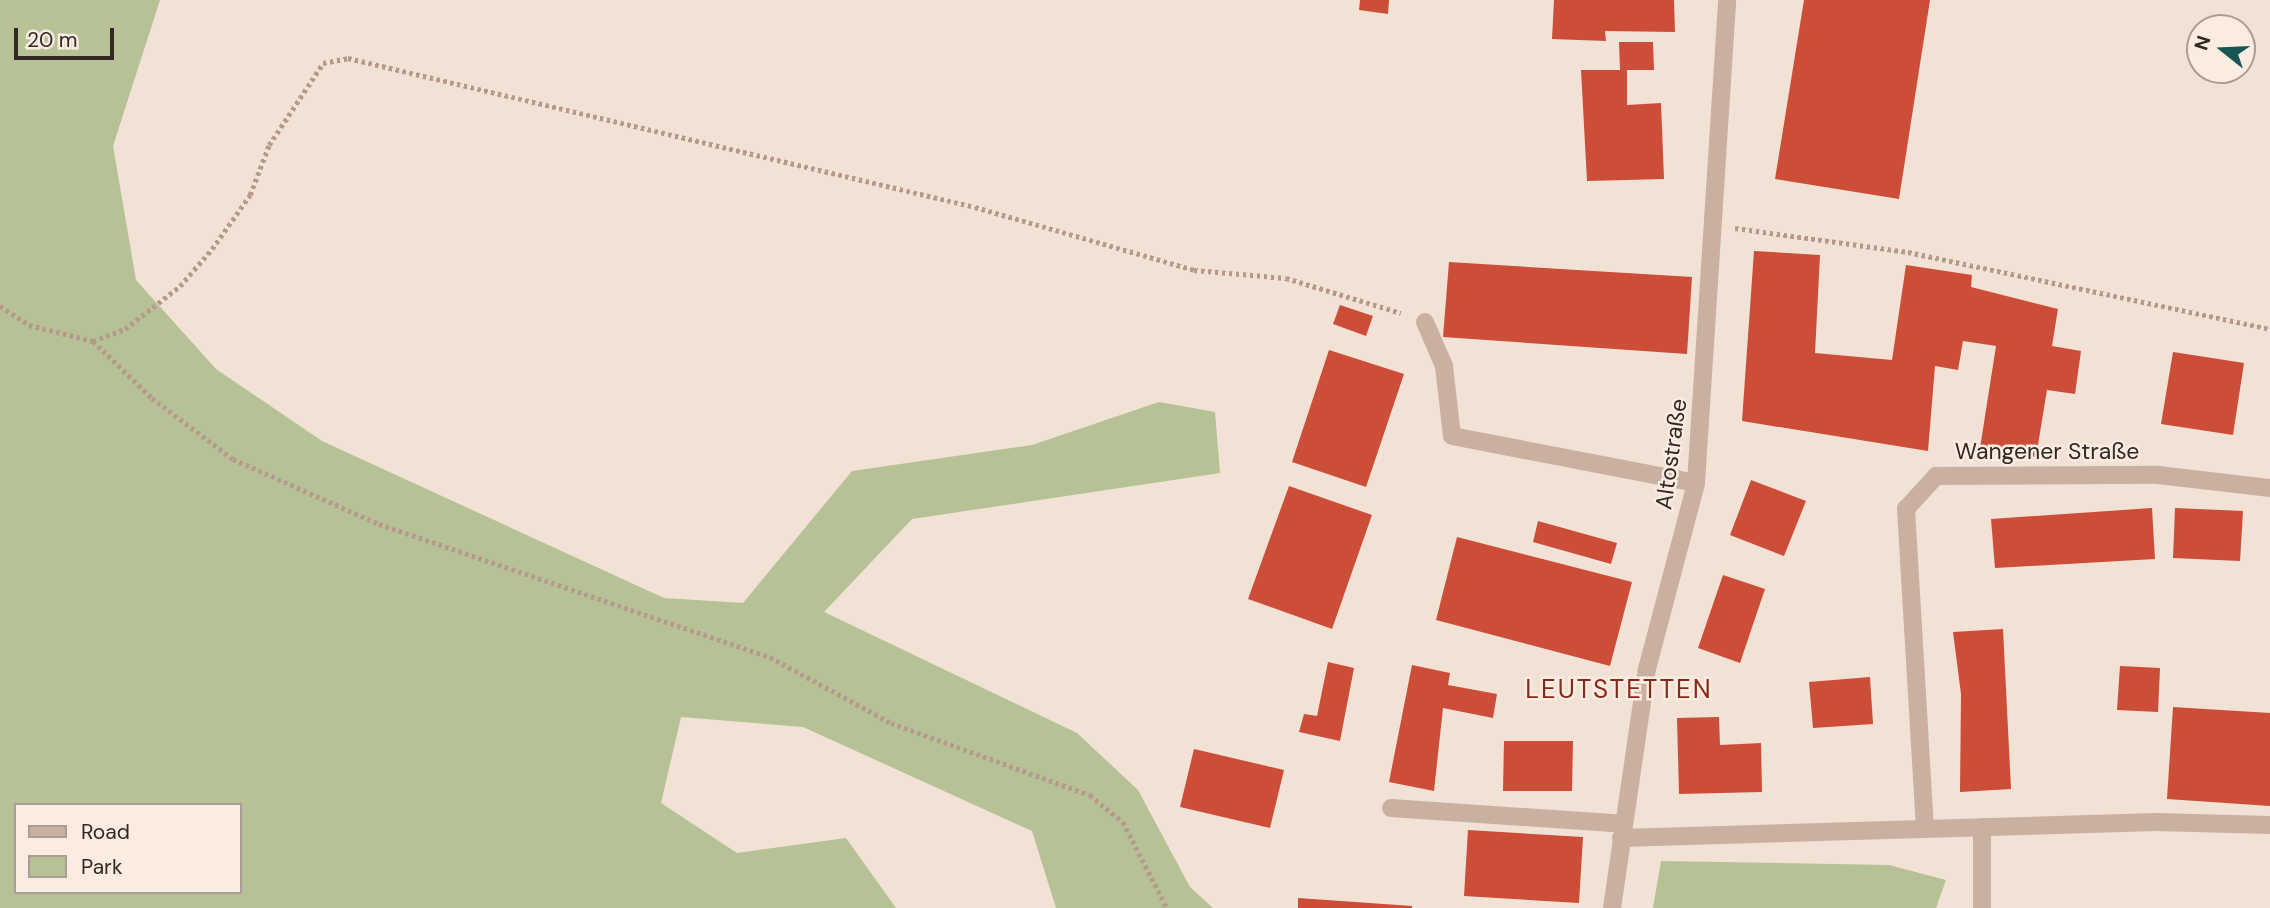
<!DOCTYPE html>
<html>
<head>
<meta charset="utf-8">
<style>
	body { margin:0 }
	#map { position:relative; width:2270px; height:908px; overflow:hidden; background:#f2e1d5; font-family:"DM Sans",sans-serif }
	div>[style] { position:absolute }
	.green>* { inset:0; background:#b6c195 }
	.building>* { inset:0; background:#cc4e38 }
	.path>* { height:4.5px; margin-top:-2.25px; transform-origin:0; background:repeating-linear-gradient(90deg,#b5998b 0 3.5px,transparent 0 7px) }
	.lane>* { height:18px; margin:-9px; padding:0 9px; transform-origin:9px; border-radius:9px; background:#cab0a1 }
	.street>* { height:18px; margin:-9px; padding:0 9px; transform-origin:9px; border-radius:9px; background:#cab0a1 }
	span { translate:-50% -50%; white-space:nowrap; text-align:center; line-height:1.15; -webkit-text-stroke:5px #faece1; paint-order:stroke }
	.street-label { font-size:23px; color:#332724 }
	.quarter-label { font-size:26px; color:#862919; letter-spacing:2px }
	.legend { position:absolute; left:14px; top:803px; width:228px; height:91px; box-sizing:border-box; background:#faece1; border:2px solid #aa9d95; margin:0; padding:9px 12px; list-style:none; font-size:21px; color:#332724 }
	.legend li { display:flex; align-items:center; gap:14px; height:35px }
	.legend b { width:35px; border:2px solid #aa9d95 }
	.north { position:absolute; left:2186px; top:14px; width:70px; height:70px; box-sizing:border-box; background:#faece1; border:2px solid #aa9d95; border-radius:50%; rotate:288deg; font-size:19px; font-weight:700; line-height:28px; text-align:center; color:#332724 }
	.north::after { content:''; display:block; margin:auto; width:24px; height:32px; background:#185655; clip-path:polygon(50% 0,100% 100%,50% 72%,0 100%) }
	.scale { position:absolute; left:14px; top:28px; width:100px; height:32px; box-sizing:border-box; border:4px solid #332724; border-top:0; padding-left:9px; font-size:21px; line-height:24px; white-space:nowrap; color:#332724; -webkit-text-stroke:5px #faece1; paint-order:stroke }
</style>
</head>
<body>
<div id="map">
	<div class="green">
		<i style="clip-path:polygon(evenodd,0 0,160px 0,113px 146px,136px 280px,216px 369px,322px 441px,664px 598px,743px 603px,852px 471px,1032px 445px,1159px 402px,1215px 412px,1220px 473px,912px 519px,824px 612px,1077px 733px,1138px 790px,1190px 887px,1213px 908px,1056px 908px,1032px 831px,803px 727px,681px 717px,661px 803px,737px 853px,846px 838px,896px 908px,0 908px,0 0,16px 805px,240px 805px,240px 892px,16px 892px,16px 805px)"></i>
		<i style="clip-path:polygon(1661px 861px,1889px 865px,1946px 880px,1936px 908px,1653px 908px)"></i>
	</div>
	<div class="building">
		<i style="clip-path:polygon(1360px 0,1389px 0,1388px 14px,1359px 10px)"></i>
		<i style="clip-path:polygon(1554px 0,1674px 0,1675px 32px,1605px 31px,1606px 41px,1552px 39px)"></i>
		<i style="clip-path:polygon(1804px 0,1930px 0,1899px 199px,1775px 179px)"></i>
		<i style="clip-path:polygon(1619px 42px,1653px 42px,1654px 70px,1627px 70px,1627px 105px,1661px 103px,1664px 179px,1587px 181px,1581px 70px,1620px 70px)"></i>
		<i style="clip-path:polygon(1754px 251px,1820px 255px,1815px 353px,1892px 360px,1906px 265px,1972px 275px,1971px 287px,2058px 309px,2052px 346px,2081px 351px,2075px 394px,2047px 390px,2036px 457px,1980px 448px,1996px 346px,1963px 341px,1958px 370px,1935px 366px,1928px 451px,1742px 421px)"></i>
		<i style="clip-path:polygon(1449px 262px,1692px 277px,1687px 354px,1443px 337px)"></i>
		<i style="clip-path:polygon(1340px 305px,1373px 316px,1366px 336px,1333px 324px)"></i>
		<i style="clip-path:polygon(1329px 350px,1404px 374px,1366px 487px,1292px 462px)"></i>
		<i style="clip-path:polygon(2173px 352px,2244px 363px,2233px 435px,2161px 424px)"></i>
		<i style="clip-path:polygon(1751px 480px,1806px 501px,1784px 556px,1730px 535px)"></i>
		<i style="clip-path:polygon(1289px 486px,1372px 515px,1332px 629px,1248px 599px)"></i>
		<i style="clip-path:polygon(2152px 508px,2155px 559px,1995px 568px,1991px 519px)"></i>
		<i style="clip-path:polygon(2175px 508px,2243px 511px,2240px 561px,2173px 558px)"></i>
		<i style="clip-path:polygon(1538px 521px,1617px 543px,1611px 564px,1533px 542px)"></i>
		<i style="clip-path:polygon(1457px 537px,1632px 582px,1610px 666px,1436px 620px)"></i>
		<i style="clip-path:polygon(1723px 575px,1765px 589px,1740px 663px,1698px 648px)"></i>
		<i style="clip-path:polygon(2003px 629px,2011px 789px,1960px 792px,1961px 694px,1953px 632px)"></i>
		<i style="clip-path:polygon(1328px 662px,1354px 668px,1340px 741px,1299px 732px,1304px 714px,1317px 716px)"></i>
		<i style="clip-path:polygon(1412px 665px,1450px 673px,1448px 685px,1497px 694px,1493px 718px,1443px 708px,1434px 791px,1389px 782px)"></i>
		<i style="clip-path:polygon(2120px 666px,2160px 668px,2158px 712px,2117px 710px)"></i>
		<i style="clip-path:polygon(1870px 677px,1873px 724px,1813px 728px,1809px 682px)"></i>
		<i style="clip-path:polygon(2173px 707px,2270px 713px,2270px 806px,2167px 799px)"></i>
		<i style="clip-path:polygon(1719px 717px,1720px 745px,1761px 743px,1762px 792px,1679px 794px,1677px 718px)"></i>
		<i style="clip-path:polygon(1504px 741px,1573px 741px,1572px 791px,1503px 791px)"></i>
		<i style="clip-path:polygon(1194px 749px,1284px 770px,1270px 828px,1180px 807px)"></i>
		<i style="clip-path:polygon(1468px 830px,1583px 837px,1579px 903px,1464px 896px)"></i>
		<i style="clip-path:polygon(1298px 898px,1412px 906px,1412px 908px,1298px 908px)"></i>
	</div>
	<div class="path">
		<i style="left:1735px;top:228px;width:175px;rotate:7.9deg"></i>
		<i style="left:1908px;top:252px;width:370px;rotate:12deg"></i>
		<i style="left:0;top:306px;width:35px;rotate:33deg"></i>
		<i style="left:29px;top:325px;width:66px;rotate:14deg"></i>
		<i style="left:93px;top:341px;width:34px;rotate:-21deg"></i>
		<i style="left:125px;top:329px;width:70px;rotate:-38deg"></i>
		<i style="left:180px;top:286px;width:49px;rotate:-49.1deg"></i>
		<i style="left:212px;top:249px;width:66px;rotate:-54.9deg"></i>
		<i style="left:250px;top:195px;width:53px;rotate:-69.2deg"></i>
		<i style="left:269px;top:145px;width:98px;rotate:-56.6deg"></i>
		<i style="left:323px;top:63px;width:25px;rotate:-11deg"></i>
		<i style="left:348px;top:58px;width:644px;rotate:13.37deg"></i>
		<i style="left:975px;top:207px;width:228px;rotate:16deg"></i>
		<i style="left:1194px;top:270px;width:92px;rotate:5deg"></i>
		<i style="left:1286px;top:278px;width:120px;rotate:16.9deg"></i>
		<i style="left:93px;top:341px;width:82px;rotate:44deg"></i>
		<i style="left:152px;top:398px;width:101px;rotate:37deg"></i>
		<i style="left:233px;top:459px;width:160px;rotate:24deg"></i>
		<i style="left:379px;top:524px;width:413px;rotate:18.8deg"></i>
		<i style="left:770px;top:657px;width:138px;rotate:28.6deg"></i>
		<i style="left:891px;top:723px;width:212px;rotate:19.9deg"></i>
		<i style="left:1090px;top:795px;width:43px;rotate:39.3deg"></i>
		<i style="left:1123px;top:822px;width:97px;rotate:62.9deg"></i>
	</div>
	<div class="lane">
		<i style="left:1425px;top:322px;width:48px;rotate:66.6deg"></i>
		<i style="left:1444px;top:366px;width:70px;rotate:83.5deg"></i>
		<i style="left:1452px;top:436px;width:248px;rotate:10.9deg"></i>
		<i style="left:1391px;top:808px;width:233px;rotate:3.9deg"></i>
		<i style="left:1982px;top:908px;width:81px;rotate:-90deg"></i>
	</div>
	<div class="street">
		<i style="left:1925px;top:829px;width:321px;rotate:-93.4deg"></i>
		<i style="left:1906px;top:509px;width:45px;rotate:-47.7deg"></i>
		<i style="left:1936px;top:476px;width:222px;rotate:-0.3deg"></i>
		<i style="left:2158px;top:475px;width:113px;rotate:6.6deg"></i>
		<i style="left:1621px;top:838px;width:535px;rotate:-1.71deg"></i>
		<i style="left:2156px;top:822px;width:114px;rotate:1.5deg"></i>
		<i style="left:1612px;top:908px;width:242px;rotate:-81.7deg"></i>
		<i style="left:1647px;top:669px;width:192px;rotate:-75.2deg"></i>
		<i style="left:1696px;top:483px;width:484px;rotate:-86.3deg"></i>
	</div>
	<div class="street-label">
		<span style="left:2047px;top:451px">Wangener Straße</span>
		<span style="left:1671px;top:454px;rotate:-82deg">Altostraße</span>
	</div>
	<div class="quarter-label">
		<span style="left:1619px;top:690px">LEUTSTETTEN</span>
	</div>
	<ul class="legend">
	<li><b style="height:9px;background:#cab0a1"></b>Road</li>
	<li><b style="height:19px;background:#b6c195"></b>Park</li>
	</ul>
	<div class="north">N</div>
	<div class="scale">20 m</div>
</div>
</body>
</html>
